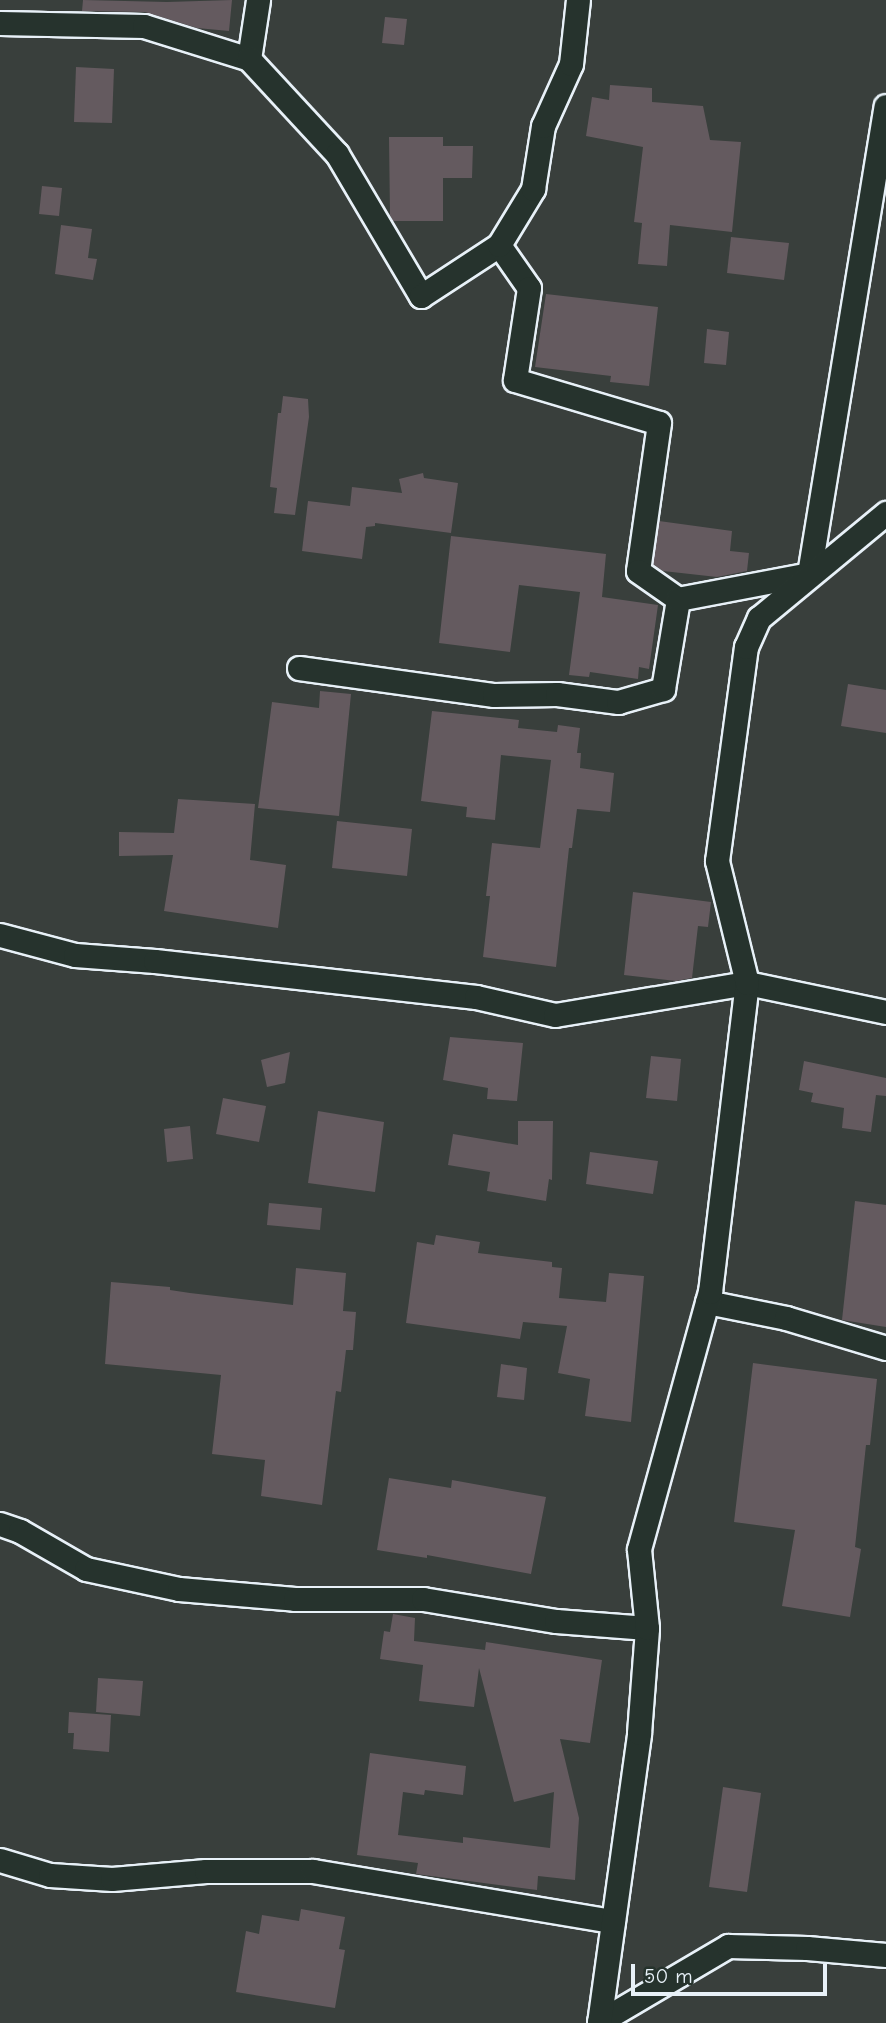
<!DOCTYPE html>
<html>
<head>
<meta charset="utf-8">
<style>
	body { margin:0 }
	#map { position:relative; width:886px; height:2023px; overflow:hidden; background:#393f3c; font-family:"Comic Neue",sans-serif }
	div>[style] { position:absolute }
	.building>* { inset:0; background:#645a5f }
	.roads { filter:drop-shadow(2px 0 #e8f1f8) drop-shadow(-2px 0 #e8f1f8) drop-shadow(0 2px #e8f1f8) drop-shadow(0 -2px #e8f1f8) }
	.street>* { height:23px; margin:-11.5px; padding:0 11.5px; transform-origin:11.5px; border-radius:11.5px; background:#26332d }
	span { translate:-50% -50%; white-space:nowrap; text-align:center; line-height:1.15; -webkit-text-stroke:5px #26332d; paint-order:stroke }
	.scale { position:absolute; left:631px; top:1964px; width:196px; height:32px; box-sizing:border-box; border:4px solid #e8f1f8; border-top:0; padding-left:9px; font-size:21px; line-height:24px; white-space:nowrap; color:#e8f1f8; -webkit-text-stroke:5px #26332d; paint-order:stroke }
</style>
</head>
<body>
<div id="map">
	<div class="building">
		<i style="clip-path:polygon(83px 0,167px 2px,232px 0,229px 31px,197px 28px,145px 12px,82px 11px)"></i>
		<i style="clip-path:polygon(385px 17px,407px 19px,404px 45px,382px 43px)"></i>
		<i style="clip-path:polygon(76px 67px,114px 69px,112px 123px,74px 122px)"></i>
		<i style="clip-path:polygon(610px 85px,652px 88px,652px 102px,703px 106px,710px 140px,741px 142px,732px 232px,670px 225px,667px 266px,638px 264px,642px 223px,634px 222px,643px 147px,586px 136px,592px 97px,609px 100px)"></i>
		<i style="clip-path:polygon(389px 137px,443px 137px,443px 146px,473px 146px,472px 178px,443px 178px,443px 221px,393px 221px,390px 215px)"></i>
		<i style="clip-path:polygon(42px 186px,62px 188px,59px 216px,39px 214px)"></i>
		<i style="clip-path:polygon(61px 225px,92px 229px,88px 258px,97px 259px,93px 280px,55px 274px)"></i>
		<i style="clip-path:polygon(731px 237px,789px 243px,784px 280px,727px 273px)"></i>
		<i style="clip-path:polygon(546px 294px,658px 307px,649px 386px,610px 382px,611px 376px,535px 367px)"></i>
		<i style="clip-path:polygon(707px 329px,729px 332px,726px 365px,704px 363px)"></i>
		<i style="clip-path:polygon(283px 396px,308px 399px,309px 417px,295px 515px,274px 513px,277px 488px,270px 487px,278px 413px,281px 413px)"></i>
		<i style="clip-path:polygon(423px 473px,424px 478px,458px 483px,451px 533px,375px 523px,375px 526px,366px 527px,362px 559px,302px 551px,308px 501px,350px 506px,352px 487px,402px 493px,399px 479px)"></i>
		<i style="clip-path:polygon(659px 521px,732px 531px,730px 551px,749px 553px,747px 571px,717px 577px,663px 571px,653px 564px)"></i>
		<i style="clip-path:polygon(451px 536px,606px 554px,602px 597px,658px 605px,649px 669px,639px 667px,638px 679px,590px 672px,589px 677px,569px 675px,580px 592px,519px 585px,510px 652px,439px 643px)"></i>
		<i style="clip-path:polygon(848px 684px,886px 690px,886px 733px,841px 726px)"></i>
		<i style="clip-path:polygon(320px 691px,351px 694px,339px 816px,258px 808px,272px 702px,319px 708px)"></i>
		<i style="clip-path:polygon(432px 711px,519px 720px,518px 728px,557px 732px,558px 725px,580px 728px,577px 753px,581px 753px,580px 768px,614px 773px,610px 812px,577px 809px,572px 848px,569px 848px,556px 967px,483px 957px,490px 896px,486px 896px,492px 843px,540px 848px,551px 760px,501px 755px,495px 820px,466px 817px,467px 807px,421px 801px)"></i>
		<i style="clip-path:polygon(178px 799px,255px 804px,250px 860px,286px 865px,278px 928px,164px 911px,173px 855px,119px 856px,119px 832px,174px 833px)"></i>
		<i style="clip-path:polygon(337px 821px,412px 829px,407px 876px,332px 868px)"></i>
		<i style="clip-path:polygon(633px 892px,711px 902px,708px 927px,698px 926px,692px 978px,676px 981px,624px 975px)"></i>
		<i style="clip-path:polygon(450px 1037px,523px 1043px,517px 1101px,487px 1099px,488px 1088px,443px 1080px)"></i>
		<i style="clip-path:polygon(290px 1052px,285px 1083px,267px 1087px,261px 1060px)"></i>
		<i style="clip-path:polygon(651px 1056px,681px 1059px,677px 1101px,646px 1098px)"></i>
		<i style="clip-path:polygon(804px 1061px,886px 1078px,886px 1096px,876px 1095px,871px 1132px,842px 1128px,844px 1108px,811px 1102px,813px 1093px,799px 1090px)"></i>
		<i style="clip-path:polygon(223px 1098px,266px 1106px,259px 1142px,216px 1134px)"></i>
		<i style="clip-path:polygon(318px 1111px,384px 1122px,375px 1192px,308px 1183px)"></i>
		<i style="clip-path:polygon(518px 1121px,553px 1121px,552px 1180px,549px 1179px,546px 1201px,487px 1191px,490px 1172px,448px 1165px,453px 1134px,518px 1145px)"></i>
		<i style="clip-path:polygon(190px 1126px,193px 1159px,167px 1162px,164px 1129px)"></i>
		<i style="clip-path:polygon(590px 1152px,658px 1161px,653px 1194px,586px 1184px)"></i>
		<i style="clip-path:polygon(855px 1201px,886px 1205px,886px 1327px,842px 1320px)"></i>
		<i style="clip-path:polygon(269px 1203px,322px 1208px,320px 1230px,267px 1225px)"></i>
		<i style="clip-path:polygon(436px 1235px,480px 1242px,478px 1253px,552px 1262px,552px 1267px,562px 1268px,559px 1298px,606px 1302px,609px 1273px,644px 1276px,631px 1422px,585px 1416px,590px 1379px,558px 1373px,567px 1326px,523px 1322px,520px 1339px,406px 1323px,417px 1242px,434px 1245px)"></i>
		<i style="clip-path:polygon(296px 1268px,346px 1273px,343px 1311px,356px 1312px,353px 1350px,346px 1350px,341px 1392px,336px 1391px,322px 1505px,261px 1496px,265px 1460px,212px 1454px,221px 1375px,105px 1364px,111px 1282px,170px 1287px,170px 1290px,190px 1293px,293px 1305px)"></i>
		<i style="clip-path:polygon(753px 1363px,877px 1379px,870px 1445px,866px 1445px,855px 1547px,861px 1549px,850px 1617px,782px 1606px,795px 1530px,734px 1522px)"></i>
		<i style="clip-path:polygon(501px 1364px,527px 1368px,524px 1400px,497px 1397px)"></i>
		<i style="clip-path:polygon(389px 1478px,451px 1488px,452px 1480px,546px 1497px,531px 1574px,427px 1555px,427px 1558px,377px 1550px)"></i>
		<i style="clip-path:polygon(393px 1614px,415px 1618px,414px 1641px,485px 1650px,486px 1642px,602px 1660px,590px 1743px,560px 1739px,579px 1818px,575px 1880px,538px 1876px,537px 1890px,416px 1874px,418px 1863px,357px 1855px,370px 1753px,466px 1766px,463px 1795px,425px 1790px,424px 1795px,403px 1792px,398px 1835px,463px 1843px,463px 1837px,550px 1848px,554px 1792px,514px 1802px,479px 1668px,474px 1707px,419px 1701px,423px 1665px,380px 1659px,384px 1631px,390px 1632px)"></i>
		<i style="clip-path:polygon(98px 1678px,143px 1681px,140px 1716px,96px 1712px)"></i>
		<i style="clip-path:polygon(69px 1712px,111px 1715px,109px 1752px,73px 1749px,74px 1733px,68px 1733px)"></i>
		<i style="clip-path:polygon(723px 1787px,761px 1793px,747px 1892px,709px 1887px)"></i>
		<i style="clip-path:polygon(301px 1909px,345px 1917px,339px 1949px,345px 1950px,335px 2008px,236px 1992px,246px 1931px,259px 1934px,262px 1915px,299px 1921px)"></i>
	</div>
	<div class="roads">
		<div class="street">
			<i style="left:0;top:23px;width:144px;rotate:1.2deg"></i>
			<i style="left:144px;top:26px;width:110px;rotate:17.4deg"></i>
			<i style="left:249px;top:59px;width:60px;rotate:-81.3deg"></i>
			<i style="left:249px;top:59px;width:129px;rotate:47.2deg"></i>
			<i style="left:337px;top:154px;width:165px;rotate:59.4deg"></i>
			<i style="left:421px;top:296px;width:93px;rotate:-33.2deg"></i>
			<i style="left:499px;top:245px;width:52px;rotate:55.1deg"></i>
			<i style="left:529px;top:288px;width:93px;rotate:98.7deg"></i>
			<i style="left:515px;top:380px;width:150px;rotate:16.6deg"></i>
			<i style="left:659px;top:423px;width:149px;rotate:98.1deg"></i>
			<i style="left:638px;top:571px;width:49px;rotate:35deg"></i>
			<i style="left:499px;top:245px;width:66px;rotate:-58.7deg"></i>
			<i style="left:533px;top:189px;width:64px;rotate:-81deg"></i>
			<i style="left:543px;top:126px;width:68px;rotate:-65.7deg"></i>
			<i style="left:571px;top:64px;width:64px;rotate:-83.8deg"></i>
			<i style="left:299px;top:668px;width:197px;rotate:7.9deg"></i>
			<i style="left:494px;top:695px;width:63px;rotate:-0.9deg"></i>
			<i style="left:557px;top:694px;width:62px;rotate:7.5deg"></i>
			<i style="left:618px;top:702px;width:47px;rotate:-16.1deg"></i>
			<i style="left:663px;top:689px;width:91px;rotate:-80.5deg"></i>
			<i style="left:678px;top:599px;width:133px;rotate:-10.8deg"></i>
			<i style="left:809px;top:574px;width:474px;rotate:-80.7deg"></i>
			<i style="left:0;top:935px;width:78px;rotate:14.9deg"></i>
			<i style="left:75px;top:955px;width:80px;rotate:4.3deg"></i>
			<i style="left:155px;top:961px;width:323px;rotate:6.4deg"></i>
			<i style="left:476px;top:997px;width:81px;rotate:12.8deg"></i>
			<i style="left:555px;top:1015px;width:195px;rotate:-9.5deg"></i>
			<i style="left:747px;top:983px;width:142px;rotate:11.8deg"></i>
			<i style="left:707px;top:1302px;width:81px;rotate:11.4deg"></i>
			<i style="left:786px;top:1318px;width:104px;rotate:16.7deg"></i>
			<i style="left:0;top:1524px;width:21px;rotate:19deg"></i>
			<i style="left:20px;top:1531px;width:76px;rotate:29.9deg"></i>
			<i style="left:86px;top:1569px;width:95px;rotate:12.1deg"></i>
			<i style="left:179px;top:1589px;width:116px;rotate:4.9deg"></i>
			<i style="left:295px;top:1599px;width:128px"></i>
			<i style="left:423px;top:1599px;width:135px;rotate:9.4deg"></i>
			<i style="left:556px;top:1621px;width:91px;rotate:4.4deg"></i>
			<i style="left:0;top:1860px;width:52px;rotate:16.7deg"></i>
			<i style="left:50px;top:1875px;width:62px;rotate:3.7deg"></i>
			<i style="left:112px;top:1879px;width:94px;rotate:-4.9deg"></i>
			<i style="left:206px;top:1871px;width:107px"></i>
			<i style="left:313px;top:1871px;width:304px;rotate:9.5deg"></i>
			<i style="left:599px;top:2022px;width:150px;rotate:-30.5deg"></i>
			<i style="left:728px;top:1946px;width:79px;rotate:1.5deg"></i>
			<i style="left:807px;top:1948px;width:79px;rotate:5.1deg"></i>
			<i style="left:599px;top:2023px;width:293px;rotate:-82.1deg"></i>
			<i style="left:639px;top:1733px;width:105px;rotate:-85.6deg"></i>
			<i style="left:647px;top:1628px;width:79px;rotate:-95.8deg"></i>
			<i style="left:639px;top:1549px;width:267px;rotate:-74.6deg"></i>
			<i style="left:710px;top:1292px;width:311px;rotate:-83.2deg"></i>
			<i style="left:747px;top:983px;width:126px;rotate:-103.8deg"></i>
			<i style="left:717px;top:861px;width:216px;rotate:-82.3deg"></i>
			<i style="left:746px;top:647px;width:32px;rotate:-66deg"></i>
			<i style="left:759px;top:618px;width:165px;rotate:-39.6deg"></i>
		</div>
	</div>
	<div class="scale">50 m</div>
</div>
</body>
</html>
